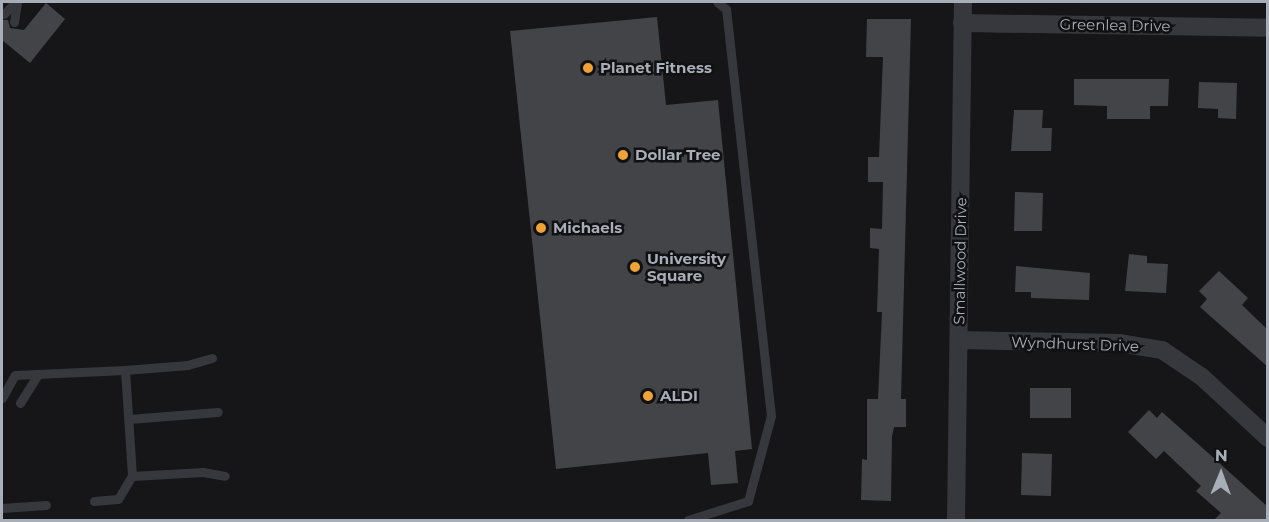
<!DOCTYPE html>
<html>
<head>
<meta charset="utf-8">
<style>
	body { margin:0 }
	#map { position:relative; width:1269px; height:522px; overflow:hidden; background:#161618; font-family:Montserrat,sans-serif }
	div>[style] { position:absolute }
	.building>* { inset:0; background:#424448 }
	.lane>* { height:9px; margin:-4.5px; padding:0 4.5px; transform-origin:4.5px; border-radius:4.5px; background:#37383d }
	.street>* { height:18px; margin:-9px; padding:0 9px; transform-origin:9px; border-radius:9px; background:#37383d }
	.dots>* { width:16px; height:16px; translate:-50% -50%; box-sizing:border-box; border:3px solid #111113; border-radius:50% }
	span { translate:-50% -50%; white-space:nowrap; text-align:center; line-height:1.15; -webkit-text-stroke:5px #111113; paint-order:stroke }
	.street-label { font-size:15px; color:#a8aeb7 }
	.poi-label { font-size:15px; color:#a8aeb7; font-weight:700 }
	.left { translate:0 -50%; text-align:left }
	.frame { position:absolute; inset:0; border:3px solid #a8aeb7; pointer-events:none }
	.north { position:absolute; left:1191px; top:444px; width:60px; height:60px; -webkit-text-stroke:4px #111113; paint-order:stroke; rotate:1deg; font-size:16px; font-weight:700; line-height:24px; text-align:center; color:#a8aeb7 }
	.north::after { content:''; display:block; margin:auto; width:21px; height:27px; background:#a8aeb7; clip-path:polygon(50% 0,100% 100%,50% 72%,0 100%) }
</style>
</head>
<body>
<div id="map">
	<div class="building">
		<i style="clip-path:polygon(46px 3px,65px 19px,30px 63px,2px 40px,2px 20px,8px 20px,10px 28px,24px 30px)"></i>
		<i style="clip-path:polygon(657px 17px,666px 105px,718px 100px,752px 449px,735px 451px,738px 483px,711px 485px,708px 453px,556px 469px,510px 31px)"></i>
		<i style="clip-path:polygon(867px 19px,911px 19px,901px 399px,906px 399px,906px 427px,894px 427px,892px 436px,891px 501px,861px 500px,862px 459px,867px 460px,867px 399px,878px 399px,882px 312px,877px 312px,879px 249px,870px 248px,870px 228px,882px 229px,883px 182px,868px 182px,868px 157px,879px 157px,883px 57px,866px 57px)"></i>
		<i style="clip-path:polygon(1074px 79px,1169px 79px,1168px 106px,1150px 106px,1150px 119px,1107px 119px,1107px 106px,1074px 105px)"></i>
		<i style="clip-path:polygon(1199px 82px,1237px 83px,1236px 119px,1218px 118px,1218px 109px,1198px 108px)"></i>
		<i style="clip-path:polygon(1014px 110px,1043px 110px,1042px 128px,1052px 128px,1051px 151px,1011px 151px)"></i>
		<i style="clip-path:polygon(1015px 192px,1043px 193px,1042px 231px,1014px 231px)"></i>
		<i style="clip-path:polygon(1129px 254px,1147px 256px,1147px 263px,1168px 264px,1166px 293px,1125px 291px)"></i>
		<i style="clip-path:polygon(1016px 266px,1090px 273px,1089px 300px,1031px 298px,1031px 292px,1015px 292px)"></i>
		<i style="clip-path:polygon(1219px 271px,1248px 298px,1242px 305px,1268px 330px,1268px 367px,1200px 307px,1207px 299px,1199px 291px)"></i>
		<i style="clip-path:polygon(1030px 388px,1071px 388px,1071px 418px,1030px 418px)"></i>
		<i style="clip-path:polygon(1149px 410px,1157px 418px,1162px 412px,1216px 460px,1268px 507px,1268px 520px,1214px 520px,1221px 513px,1196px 491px,1201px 486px,1164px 451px,1156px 459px,1128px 432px)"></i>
		<i style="clip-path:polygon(1022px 453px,1052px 454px,1051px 496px,1021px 495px)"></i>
	</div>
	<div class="lane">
		<i style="left:4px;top:14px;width:16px;rotate:-47deg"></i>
		<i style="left:14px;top:22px;width:20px;rotate:-81deg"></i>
		<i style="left:212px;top:358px;width:25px;rotate:164deg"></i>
		<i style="left:188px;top:365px;width:63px;rotate:175.5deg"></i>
		<i style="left:125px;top:370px;width:106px;rotate:86.2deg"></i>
		<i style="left:132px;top:476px;width:71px;rotate:-3.2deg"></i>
		<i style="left:203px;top:472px;width:22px;rotate:10deg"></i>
		<i style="left:2px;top:398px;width:26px;rotate:-61deg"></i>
		<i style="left:15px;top:375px;width:110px;rotate:-2.6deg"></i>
		<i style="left:20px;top:403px;width:34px;rotate:-58deg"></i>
		<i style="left:129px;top:419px;width:89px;rotate:-4.5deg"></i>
		<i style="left:94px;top:501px;width:24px;rotate:-5deg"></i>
		<i style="left:118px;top:499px;width:27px;rotate:-59deg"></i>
		<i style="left:2px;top:508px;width:44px;rotate:-3.9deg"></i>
		<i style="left:688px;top:520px;width:63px;rotate:-17.6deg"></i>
		<i style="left:748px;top:501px;width:88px;rotate:-74.9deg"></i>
		<i style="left:771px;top:416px;width:409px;rotate:-96.3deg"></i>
		<i style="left:726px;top:9px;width:11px;rotate:-142deg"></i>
	</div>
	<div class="street">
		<i style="left:962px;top:23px;width:306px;rotate:0.9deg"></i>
		<i style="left:959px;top:340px;width:160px;rotate:1.1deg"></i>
		<i style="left:1119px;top:343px;width:44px;rotate:9.2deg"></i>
		<i style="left:1162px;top:350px;width:48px;rotate:34deg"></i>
		<i style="left:1202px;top:377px;width:90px;rotate:42.7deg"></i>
		<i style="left:956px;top:520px;width:518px;rotate:-89.23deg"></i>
	</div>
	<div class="dots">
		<i style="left:588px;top:68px;background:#eea237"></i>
		<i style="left:623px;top:155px;background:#eea237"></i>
		<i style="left:541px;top:228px;background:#eea237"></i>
		<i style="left:635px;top:267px;background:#eea237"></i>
		<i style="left:648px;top:396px;background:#eea237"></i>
	</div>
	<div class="street-label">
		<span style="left:1115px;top:25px;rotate:1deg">Greenlea Drive</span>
		<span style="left:960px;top:261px;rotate:-89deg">Smallwood Drive</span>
		<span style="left:1075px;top:344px;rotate:2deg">Wyndhurst Drive</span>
	</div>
	<div class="poi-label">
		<span class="left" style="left:600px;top:68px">Planet Fitness</span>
		<span class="left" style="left:635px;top:155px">Dollar Tree</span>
		<span class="left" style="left:553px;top:228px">Michaels</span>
		<span class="left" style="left:647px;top:267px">University<br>Square</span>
		<span class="left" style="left:660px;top:396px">ALDI</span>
	</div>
	<div class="frame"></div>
	<div class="north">N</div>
</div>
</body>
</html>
